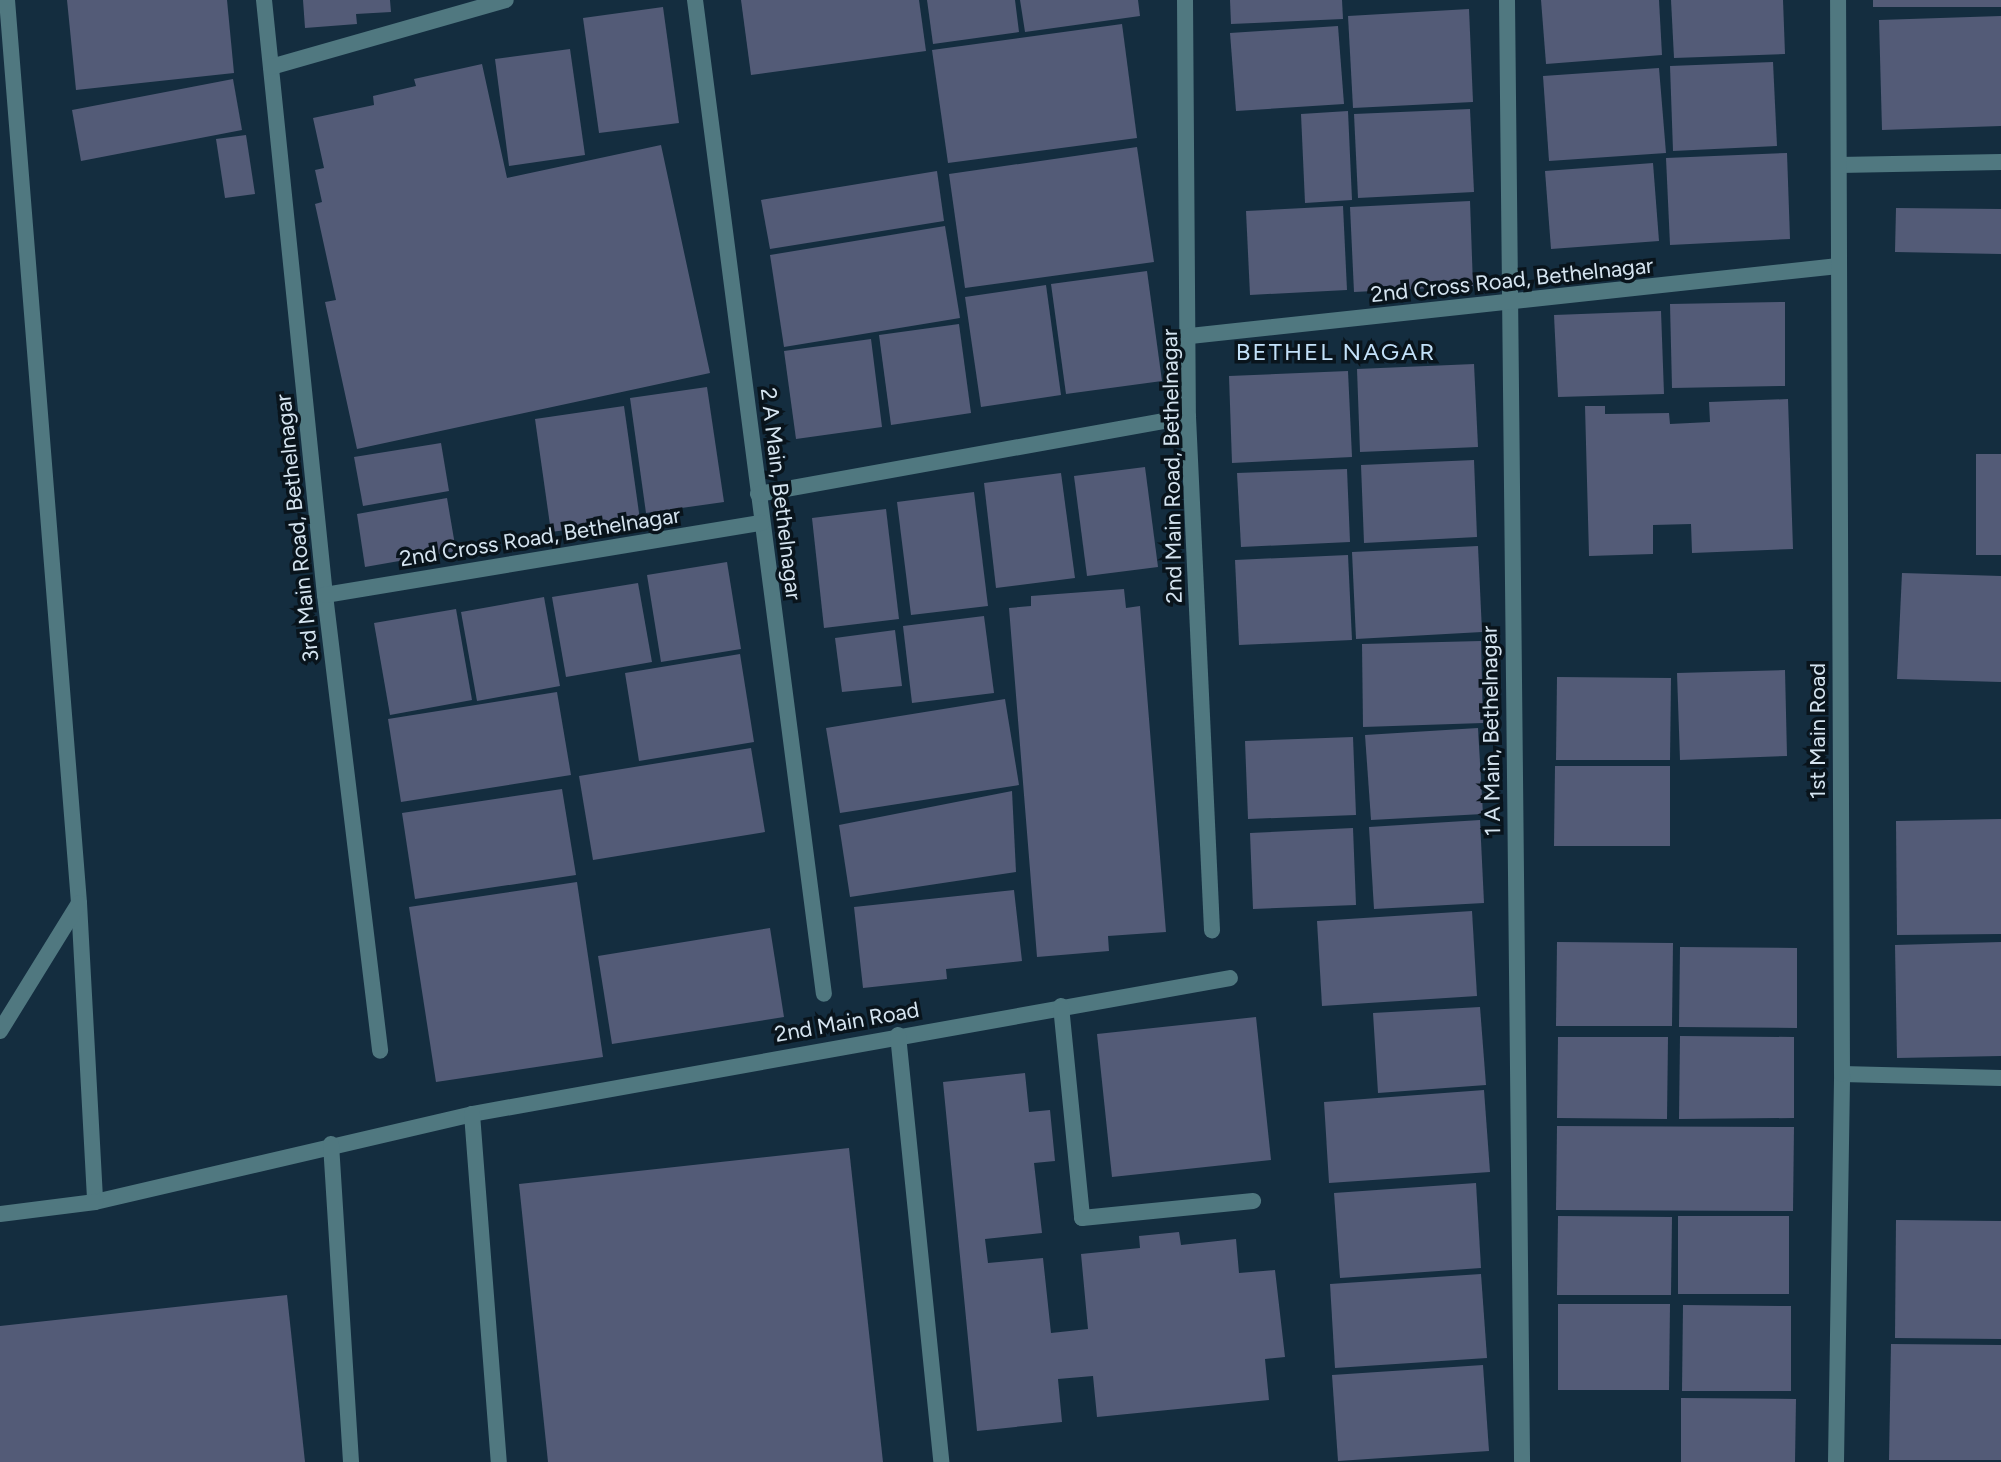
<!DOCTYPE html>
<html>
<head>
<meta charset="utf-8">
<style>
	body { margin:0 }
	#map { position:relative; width:2001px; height:1462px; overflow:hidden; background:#142d3f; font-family:Figtree,sans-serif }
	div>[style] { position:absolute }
	.building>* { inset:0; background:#535b77 }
	.minor>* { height:16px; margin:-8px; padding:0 8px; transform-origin:8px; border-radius:8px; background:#507880 }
	.tertiary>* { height:16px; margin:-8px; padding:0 8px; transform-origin:8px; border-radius:8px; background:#507880 }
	span { translate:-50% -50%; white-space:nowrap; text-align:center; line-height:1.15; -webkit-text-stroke:7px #09141c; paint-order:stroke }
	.street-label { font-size:22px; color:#d5e4f0 }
	.neighbourhood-label { font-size:24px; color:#c3e1f9; letter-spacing:2px }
</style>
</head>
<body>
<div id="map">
	<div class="building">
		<i style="clip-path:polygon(67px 0,227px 0,234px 73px,76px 90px)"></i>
		<i style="clip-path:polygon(303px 0,390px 0,391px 12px,356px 14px,357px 24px,305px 28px)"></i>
		<i style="clip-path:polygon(741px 0,919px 0,926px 51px,751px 75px)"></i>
		<i style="clip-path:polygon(927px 0,1015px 0,1019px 32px,933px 44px)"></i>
		<i style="clip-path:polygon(1020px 0,1138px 0,1140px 16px,1025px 32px)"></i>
		<i style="clip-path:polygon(1230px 0,1342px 0,1343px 19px,1231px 24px)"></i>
		<i style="clip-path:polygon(1541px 0,1659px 0,1662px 55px,1546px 64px)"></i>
		<i style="clip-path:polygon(1671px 0,1783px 0,1785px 54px,1674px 58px)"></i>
		<i style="clip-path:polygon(1873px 0,2001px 0,2001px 7px,1873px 7px)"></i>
		<i style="clip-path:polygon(663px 7px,679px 123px,599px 133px,583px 18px)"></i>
		<i style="clip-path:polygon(1469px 9px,1473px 102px,1353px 108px,1348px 16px)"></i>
		<i style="clip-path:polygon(2001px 16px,2001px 126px,1882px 130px,1879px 20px)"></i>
		<i style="clip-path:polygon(1122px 24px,1137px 138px,948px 163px,932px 50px)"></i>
		<i style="clip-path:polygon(1338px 26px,1344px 104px,1236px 111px,1230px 33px)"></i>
		<i style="clip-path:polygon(570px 49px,585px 155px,509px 166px,495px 59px)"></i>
		<i style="clip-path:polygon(1773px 62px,1777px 146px,1673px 151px,1670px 66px)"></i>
		<i style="clip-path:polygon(482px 64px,507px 178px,661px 145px,710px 373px,357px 449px,325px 302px,336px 300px,315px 204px,322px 202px,315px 170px,324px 168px,313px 118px,374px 105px,373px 96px,416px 86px,414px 79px)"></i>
		<i style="clip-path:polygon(1659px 68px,1666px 153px,1549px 161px,1543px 76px)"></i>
		<i style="clip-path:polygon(233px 79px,242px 130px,81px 161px,72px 110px)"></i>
		<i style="clip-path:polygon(1470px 109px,1474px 192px,1358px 198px,1354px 114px)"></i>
		<i style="clip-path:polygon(1348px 111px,1352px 200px,1305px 203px,1301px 114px)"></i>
		<i style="clip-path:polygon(246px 135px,255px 194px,225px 198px,216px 139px)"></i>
		<i style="clip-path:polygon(1137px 147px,1154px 262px,965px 288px,949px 174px)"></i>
		<i style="clip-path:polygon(1787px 153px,1790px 239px,1670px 245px,1666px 158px)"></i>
		<i style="clip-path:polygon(1653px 163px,1659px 241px,1551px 249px,1545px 171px)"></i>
		<i style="clip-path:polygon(937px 171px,944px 221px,770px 249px,761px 200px)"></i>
		<i style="clip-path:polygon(1470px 201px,1473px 286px,1354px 292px,1350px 207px)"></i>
		<i style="clip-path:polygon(1343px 206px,1347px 290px,1250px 295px,1246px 211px)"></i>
		<i style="clip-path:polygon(1896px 208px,2001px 209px,2001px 254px,1895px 252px)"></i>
		<i style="clip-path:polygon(945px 226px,960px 318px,784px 347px,770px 255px)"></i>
		<i style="clip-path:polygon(1147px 271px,1162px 381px,1066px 394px,1051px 284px)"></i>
		<i style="clip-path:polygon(1046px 285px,1061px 395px,981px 407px,965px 297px)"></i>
		<i style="clip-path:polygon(1785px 302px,1785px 386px,1672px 388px,1670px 304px)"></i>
		<i style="clip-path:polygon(1661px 311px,1664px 394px,1558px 397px,1554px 315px)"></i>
		<i style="clip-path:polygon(959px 324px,971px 413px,891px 425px,879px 335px)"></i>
		<i style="clip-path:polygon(871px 339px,882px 427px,796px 439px,784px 351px)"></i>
		<i style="clip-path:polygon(1474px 364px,1478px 447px,1360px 452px,1357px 369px)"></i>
		<i style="clip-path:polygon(1348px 371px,1352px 457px,1232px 463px,1229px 376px)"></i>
		<i style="clip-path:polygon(707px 387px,724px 502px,646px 513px,630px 398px)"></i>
		<i style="clip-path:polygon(1788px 399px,1793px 549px,1692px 553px,1691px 524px,1653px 525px,1653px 554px,1589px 556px,1585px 406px,1605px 406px,1605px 414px,1669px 413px,1670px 424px,1710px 422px,1709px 402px)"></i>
		<i style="clip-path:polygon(624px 406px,640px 520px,551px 532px,535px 419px)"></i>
		<i style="clip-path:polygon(441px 443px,449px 491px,363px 506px,354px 457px)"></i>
		<i style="clip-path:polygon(1976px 454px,2001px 454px,2001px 555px,1976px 555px)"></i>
		<i style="clip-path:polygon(1474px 460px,1477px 537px,1364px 543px,1361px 465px)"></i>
		<i style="clip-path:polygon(1145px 467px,1158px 567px,1087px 576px,1074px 476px)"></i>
		<i style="clip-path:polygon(1347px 469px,1350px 542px,1241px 547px,1237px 473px)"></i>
		<i style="clip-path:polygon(1061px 473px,1075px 578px,996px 588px,984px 483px)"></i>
		<i style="clip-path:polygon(974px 492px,988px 606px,911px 615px,897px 502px)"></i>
		<i style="clip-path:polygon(447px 498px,456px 551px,365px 567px,357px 514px)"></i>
		<i style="clip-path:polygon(886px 509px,899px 619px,824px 628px,812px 518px)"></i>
		<i style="clip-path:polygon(1478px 546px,1482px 632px,1356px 639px,1352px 552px)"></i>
		<i style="clip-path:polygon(1348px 555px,1352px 640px,1239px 645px,1235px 560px)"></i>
		<i style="clip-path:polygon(727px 562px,741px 649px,661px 662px,647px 575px)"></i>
		<i style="clip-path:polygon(1902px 573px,2001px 576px,2001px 682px,1897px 679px)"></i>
		<i style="clip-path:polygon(638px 583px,652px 662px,566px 677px,552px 597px)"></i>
		<i style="clip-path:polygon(1124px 589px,1126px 608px,1140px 606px,1166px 932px,1108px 936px,1109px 951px,1037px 957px,1009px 608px,1031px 606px,1031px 596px)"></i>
		<i style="clip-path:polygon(544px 597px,560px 686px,477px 701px,461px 612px)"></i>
		<i style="clip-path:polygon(456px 609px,472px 700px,390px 715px,374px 623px)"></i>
		<i style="clip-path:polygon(984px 616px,994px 693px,912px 703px,903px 626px)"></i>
		<i style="clip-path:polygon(895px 630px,902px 686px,842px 692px,835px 638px)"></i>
		<i style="clip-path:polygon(1481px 641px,1483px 723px,1363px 727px,1362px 644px)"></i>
		<i style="clip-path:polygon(740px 654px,754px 742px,639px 761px,625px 673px)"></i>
		<i style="clip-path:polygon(1785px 670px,1787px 756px,1680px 760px,1677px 673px)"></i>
		<i style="clip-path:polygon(1557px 677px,1671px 678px,1670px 760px,1556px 760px)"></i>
		<i style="clip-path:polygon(557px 692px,571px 775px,401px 802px,388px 719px)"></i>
		<i style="clip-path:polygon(1005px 699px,1019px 785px,840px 813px,826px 728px)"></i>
		<i style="clip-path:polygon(1478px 728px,1483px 814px,1371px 820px,1365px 735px)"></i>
		<i style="clip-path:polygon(1353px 737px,1356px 815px,1248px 819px,1245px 741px)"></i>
		<i style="clip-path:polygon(751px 748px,765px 832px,593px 860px,579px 776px)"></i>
		<i style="clip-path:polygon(1555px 766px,1670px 766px,1670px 846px,1554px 846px)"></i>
		<i style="clip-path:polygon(562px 789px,576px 875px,415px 899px,402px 813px)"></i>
		<i style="clip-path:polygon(1012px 791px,1016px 872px,850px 897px,839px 825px)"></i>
		<i style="clip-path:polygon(2001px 819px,2001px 934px,1897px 935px,1896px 821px)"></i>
		<i style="clip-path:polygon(1480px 820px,1484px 903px,1374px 909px,1369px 827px)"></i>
		<i style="clip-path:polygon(1353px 828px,1356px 905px,1253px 909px,1250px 833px)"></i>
		<i style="clip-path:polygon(577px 882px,603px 1057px,436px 1082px,409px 907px)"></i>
		<i style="clip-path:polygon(1014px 890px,1022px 961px,946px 969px,947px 979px,863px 988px,854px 907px)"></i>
		<i style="clip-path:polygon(1472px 911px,1477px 996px,1322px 1006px,1317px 921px)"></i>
		<i style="clip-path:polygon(770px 928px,784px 1017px,612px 1044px,598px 956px)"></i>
		<i style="clip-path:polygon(1557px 942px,1673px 943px,1672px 1026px,1556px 1026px)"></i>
		<i style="clip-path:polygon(2001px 942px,2001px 1056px,1897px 1058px,1895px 945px)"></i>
		<i style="clip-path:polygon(1680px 947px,1797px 948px,1797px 1028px,1679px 1027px)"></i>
		<i style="clip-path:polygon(1480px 1007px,1486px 1085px,1378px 1093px,1373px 1013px)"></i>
		<i style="clip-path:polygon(1256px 1017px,1271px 1160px,1112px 1177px,1097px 1034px)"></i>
		<i style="clip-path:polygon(1680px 1036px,1794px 1037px,1794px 1118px,1679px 1119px)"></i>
		<i style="clip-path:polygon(1558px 1037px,1668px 1037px,1667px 1119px,1557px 1118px)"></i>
		<i style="clip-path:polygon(1025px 1073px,1029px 1112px,1050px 1110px,1055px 1161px,1034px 1163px,1042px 1233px,985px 1239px,988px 1263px,1043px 1258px,1051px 1333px,1088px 1329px,1081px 1254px,1140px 1248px,1139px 1236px,1179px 1232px,1181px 1245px,1236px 1239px,1239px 1273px,1275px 1270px,1285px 1357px,1265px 1359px,1269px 1400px,1097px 1417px,1093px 1376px,1058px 1379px,1062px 1422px,977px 1431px,943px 1082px)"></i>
		<i style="clip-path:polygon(1484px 1090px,1490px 1172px,1329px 1183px,1324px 1102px)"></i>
		<i style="clip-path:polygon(1557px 1126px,1794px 1127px,1793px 1211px,1556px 1210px)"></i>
		<i style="clip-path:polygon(849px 1148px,883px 1462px,548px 1462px,519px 1184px)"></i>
		<i style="clip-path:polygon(1476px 1183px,1481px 1268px,1340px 1278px,1334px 1193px)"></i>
		<i style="clip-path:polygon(1558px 1216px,1672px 1217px,1671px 1295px,1557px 1295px)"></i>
		<i style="clip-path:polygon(1678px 1216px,1789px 1216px,1789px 1294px,1678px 1294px)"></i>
		<i style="clip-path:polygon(1896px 1220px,2001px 1221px,2001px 1339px,1895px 1338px)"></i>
		<i style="clip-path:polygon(1481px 1274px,1487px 1358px,1335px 1368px,1330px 1284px)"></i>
		<i style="clip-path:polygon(287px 1295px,305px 1462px,0 1462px,0 1326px)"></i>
		<i style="clip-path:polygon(1558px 1304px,1670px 1304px,1669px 1390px,1558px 1390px)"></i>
		<i style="clip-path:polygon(1683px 1305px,1791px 1306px,1791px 1391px,1682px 1391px)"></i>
		<i style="clip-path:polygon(1891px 1344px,2001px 1345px,2001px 1460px,1889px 1460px)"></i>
		<i style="clip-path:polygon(1483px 1365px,1489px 1451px,1338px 1461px,1332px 1375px)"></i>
		<i style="clip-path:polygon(1681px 1398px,1796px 1399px,1795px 1462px,1681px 1462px)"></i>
	</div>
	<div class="minor">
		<i style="left:7px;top:0;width:906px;rotate:85.44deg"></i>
		<i style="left:79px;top:903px;width:299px;rotate:86.9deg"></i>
		<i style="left:95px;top:1202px;width:387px;rotate:-13.1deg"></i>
		<i style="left:472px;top:1114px;width:770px;rotate:-10.17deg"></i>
		<i style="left:264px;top:0;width:598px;rotate:84.15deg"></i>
		<i style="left:325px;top:595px;width:459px;rotate:83.1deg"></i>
		<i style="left:695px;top:0;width:1002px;rotate:82.61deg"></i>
		<i style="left:1185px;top:0;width:417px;rotate:89.6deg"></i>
		<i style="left:1188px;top:417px;width:514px;rotate:87.32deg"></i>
		<i style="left:1507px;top:0;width:1462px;rotate:89.41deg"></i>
		<i style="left:271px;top:67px;width:244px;rotate:-15.9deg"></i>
		<i style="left:1839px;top:165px;width:162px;rotate:-1.1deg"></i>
		<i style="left:1190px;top:336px;width:652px;rotate:-6.17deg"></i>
		<i style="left:758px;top:494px;width:437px;rotate:-10.2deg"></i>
		<i style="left:325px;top:595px;width:443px;rotate:-9.4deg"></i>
		<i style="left:1061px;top:1006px;width:213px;rotate:84.3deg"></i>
		<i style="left:1082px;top:1218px;width:172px;rotate:-5.7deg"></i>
		<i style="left:0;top:1031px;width:150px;rotate:-58.3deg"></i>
		<i style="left:898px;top:1035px;width:429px;rotate:84.2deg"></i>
		<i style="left:1842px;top:1074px;width:159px;rotate:1.4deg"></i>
		<i style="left:472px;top:1114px;width:349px;rotate:85.6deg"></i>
		<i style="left:331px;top:1144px;width:319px;rotate:86.4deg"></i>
		<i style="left:0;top:1214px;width:96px;rotate:-7.2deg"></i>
	</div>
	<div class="tertiary">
		<i style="left:1836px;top:1462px;width:388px;rotate:-89.1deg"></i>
		<i style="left:1842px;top:1074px;width:1074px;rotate:-90.21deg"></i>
	</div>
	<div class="street-label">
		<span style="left:1512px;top:280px;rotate:-6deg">2nd Cross Road, Bethelnagar</span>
		<span style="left:1172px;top:466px;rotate:-91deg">2nd Main Road, Bethelnagar</span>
		<span style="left:781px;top:494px;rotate:83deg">2 A Main, Bethelnagar</span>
		<span style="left:297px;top:528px;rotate:-96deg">3rd Main Road, Bethelnagar</span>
		<span style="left:540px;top:537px;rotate:-9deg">2nd Cross Road, Bethelnagar</span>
		<span style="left:1491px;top:731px;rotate:-91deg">1 A Main, Bethelnagar</span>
		<span style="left:1818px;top:731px;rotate:-90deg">1st Main Road</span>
		<span style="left:847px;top:1022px;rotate:-10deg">2nd Main Road</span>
	</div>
	<div class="neighbourhood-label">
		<span style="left:1336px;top:352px">BETHEL NAGAR</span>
	</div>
</div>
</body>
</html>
